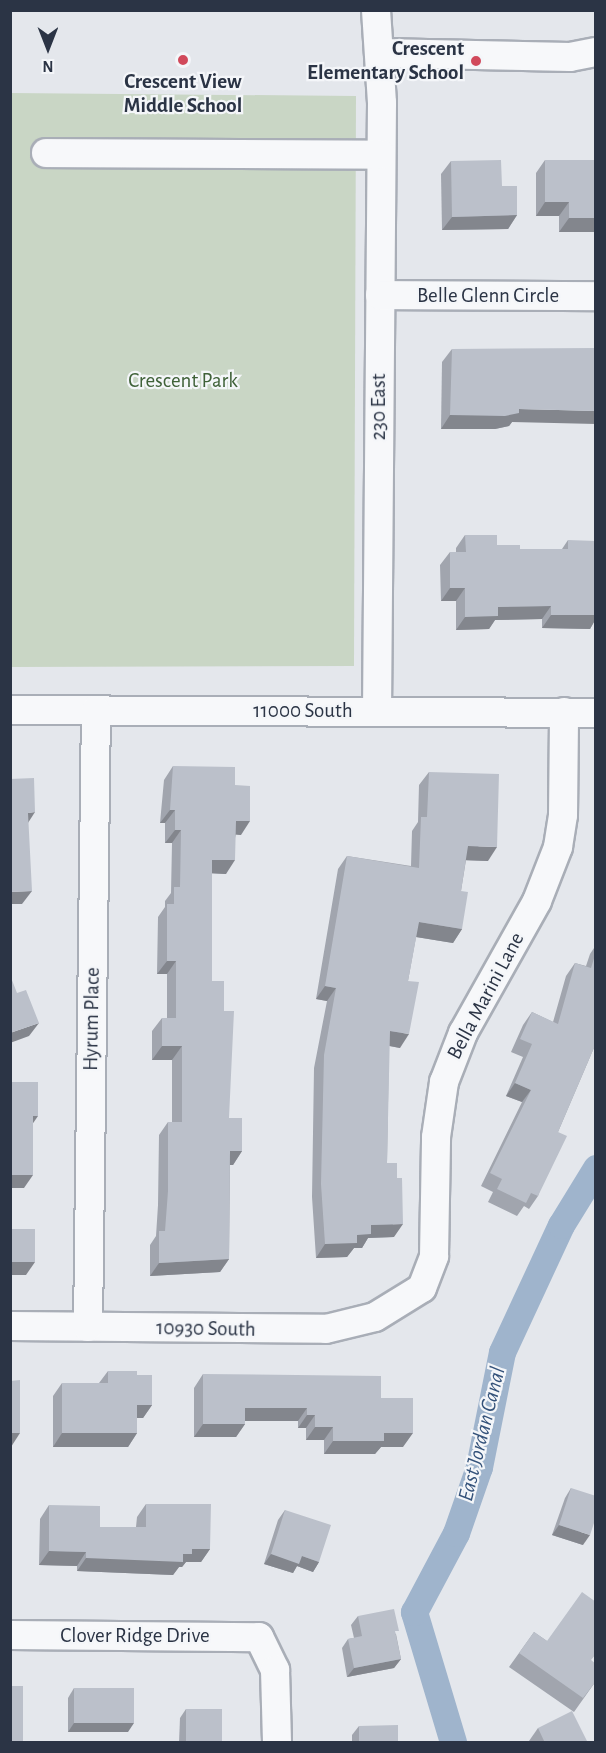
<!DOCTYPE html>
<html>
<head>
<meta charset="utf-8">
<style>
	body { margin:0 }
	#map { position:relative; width:606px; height:1753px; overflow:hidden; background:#e4e7ec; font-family:"Alegreya Sans",sans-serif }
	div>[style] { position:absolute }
	.green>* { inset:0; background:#c9d6c5 }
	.canal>* { height:27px; margin:-13.5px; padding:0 13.5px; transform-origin:13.5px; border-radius:13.5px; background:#9fb4cc }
	.roads { filter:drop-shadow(2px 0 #a9aeb7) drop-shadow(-2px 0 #a9aeb7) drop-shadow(0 2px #a9aeb7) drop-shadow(0 -2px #a9aeb7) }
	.minor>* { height:28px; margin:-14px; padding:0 14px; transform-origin:14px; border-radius:14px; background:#f7f8fa }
	.wall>* { inset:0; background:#a1a5ae }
	.shaded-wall>* { inset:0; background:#83868d }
	.building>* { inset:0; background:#bbc0ca }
	.dots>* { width:16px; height:16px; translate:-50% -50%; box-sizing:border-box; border:3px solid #f4f6f9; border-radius:50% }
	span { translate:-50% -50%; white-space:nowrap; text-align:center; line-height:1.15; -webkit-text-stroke:4.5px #f4f6f9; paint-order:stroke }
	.poi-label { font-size:21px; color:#2b3445; font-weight:700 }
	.right { translate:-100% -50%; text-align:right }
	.street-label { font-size:21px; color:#2b3445 }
	.park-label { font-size:21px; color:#3f6138 }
	.water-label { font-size:22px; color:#34527a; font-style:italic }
	.frame { position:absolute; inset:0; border:12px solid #2b3445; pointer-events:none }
	.north { position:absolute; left:18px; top:18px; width:60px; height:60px; -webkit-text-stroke:4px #f4f6f9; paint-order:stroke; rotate:180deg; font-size:16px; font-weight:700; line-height:24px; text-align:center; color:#2b3445 }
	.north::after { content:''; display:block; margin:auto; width:21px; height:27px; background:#2b3445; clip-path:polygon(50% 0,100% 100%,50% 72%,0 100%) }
</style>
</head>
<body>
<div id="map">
	<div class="green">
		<i style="clip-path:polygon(11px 93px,356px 96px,354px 666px,11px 667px)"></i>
	</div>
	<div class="canal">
		<i style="left:453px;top:1742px;width:136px;rotate:-106.7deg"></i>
		<i style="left:414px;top:1612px;width:89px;rotate:-62deg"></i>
		<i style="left:456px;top:1533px;width:70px;rotate:-70.8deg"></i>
		<i style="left:479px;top:1467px;width:117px;rotate:-78.7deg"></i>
		<i style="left:502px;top:1352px;width:140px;rotate:-65.1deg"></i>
		<i style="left:561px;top:1225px;width:67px;rotate:-58.4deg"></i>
	</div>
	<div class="roads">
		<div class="minor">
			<i style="left:376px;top:10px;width:93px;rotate:86.3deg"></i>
			<i style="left:382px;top:103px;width:608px;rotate:90.47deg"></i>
			<i style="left:381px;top:53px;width:189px;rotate:1.2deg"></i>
			<i style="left:570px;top:57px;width:26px;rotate:-11deg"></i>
			<i style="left:46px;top:153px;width:335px;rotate:0.3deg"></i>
			<i style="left:380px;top:295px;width:216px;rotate:0.3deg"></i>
			<i style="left:10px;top:710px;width:586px;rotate:0.29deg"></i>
			<i style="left:10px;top:1326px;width:316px;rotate:0.5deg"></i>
			<i style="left:326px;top:1329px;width:50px;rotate:-13.8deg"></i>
			<i style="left:375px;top:1317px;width:55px;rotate:-31.7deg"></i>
			<i style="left:422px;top:1288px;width:34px;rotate:-69deg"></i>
			<i style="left:434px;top:1256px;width:119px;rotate:-89deg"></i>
			<i style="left:436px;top:1137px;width:56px;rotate:-81.7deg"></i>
			<i style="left:444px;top:1082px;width:53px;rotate:-68.8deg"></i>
			<i style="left:463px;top:1033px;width:151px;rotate:-60.7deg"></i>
			<i style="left:537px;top:901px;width:58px;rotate:-68.7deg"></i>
			<i style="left:558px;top:847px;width:32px;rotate:-81deg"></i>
			<i style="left:563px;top:815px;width:103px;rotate:-89.4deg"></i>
			<i style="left:88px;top:1327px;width:617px;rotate:-89.26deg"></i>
			<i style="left:10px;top:1635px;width:249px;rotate:0.5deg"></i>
			<i style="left:259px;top:1637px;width:37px;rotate:64deg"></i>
			<i style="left:275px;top:1670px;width:72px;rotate:88.4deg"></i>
		</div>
	</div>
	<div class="wall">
		<i style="clip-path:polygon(545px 160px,596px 232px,559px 232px,559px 216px,536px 216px,536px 173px)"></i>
		<i style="clip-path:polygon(451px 161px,502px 186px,517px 215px,508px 229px,442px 230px,441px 174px)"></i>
		<i style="clip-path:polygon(452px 349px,512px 422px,509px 426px,495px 429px,441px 429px,442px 362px)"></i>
		<i style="clip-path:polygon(465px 535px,497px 545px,520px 549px,562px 549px,568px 540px,596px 622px,594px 622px,590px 629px,542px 628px,542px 619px,495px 620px,489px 629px,456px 630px,456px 601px,441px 601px,440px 565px,450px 552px,456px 552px,456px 548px)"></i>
		<i style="clip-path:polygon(173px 766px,235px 785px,241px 835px,236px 834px,226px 874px,212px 873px,212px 981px,224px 1011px,229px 1118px,242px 1151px,233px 1165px,230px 1165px,229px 1259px,220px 1272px,150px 1276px,150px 1245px,156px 1236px,158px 1205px,159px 1135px,168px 1122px,172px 1122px,172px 1060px,152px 1060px,152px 1031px,162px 1018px,167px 1018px,167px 974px,157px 974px,158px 917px,165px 907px,165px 901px,171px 893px,172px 843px,165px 843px,165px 823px,160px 823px,164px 780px)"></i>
		<i style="clip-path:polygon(429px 772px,488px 861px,466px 860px,461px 891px,462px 929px,453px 943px,416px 937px,408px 981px,400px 1048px,389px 1046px,387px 1163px,394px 1237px,368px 1238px,362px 1248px,354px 1248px,347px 1257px,316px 1258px,312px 1197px,314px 1068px,327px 1001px,316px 999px,338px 869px,347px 856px,411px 866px,412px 831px,418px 822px,419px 785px)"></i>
		<i style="clip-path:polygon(596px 945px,596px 1043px,558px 1132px,538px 1196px,529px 1209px,524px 1206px,517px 1216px,488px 1202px,493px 1192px,481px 1186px,522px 1102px,506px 1096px,523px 1057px,511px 1052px,523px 1025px,532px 1012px,553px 1022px,566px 976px,575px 963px,586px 966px,590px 954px)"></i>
		<i style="clip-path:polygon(108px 1371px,137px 1375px,152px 1405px,143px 1418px,137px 1418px,137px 1433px,128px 1447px,53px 1447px,53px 1396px,62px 1383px,99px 1383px)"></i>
		<i style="clip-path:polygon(203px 1374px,381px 1398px,403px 1447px,381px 1447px,375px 1454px,324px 1454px,324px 1440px,306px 1440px,306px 1428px,298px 1428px,298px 1421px,245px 1421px,245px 1424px,236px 1437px,194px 1437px,194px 1388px)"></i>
		<i style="clip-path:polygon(571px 1488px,583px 1545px,552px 1535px,565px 1498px)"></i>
		<i style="clip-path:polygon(146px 1504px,210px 1549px,201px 1562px,186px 1562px,182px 1567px,179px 1567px,173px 1575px,77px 1571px,77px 1566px,39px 1565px,40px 1519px,49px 1505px,100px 1527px,136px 1527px,137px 1517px)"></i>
		<i style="clip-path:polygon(285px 1510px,319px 1562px,313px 1572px,297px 1566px,293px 1573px,264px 1564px,278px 1520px)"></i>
		<i style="clip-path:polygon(358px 1616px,396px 1634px,401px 1659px,394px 1668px,347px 1677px,342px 1648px,348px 1639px,354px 1638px,351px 1625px)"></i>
		<i style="clip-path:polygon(534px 1632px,547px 1641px,591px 1660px,596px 1681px,574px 1712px,509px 1667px)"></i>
		<i style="clip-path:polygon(74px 1688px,128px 1732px,68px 1732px,68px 1698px)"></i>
		<i style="clip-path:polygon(186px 1709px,222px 1743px,179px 1743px,180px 1718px)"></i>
		<i style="clip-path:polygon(359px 1726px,398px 1743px,352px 1743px,352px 1735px)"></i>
		<i style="clip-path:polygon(538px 1728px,588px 1743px,529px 1743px,529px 1741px)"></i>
	</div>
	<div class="shaded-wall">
		<i style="clip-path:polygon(545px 202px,569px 202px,559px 216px,536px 216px)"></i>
		<i style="clip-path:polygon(517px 215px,508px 229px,442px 230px,452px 217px)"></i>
		<i style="clip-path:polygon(569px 218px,596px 218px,596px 232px,559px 232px)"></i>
		<i style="clip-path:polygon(519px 409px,596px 411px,596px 424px,512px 422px,509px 426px,495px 429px,441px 429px,450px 415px)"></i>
		<i style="clip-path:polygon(450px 588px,465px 588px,456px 601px,441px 601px)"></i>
		<i style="clip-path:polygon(551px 606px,542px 619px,495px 620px,489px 629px,456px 630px,465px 617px,498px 607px)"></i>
		<i style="clip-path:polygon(596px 614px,596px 622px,594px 622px,590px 629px,542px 628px,551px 615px)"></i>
		<i style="clip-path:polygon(170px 810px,175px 810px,165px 823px,160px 823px)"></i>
		<i style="clip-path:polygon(35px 812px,26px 826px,28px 813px)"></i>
		<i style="clip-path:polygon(236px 821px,250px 821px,241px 835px,227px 834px)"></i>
		<i style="clip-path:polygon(175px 830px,181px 830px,172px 843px,165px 843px)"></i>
		<i style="clip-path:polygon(468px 846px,497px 847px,488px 861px,458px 860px)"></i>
		<i style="clip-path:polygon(212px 860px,235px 860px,226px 874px,203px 873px)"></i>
		<i style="clip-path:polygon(32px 891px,22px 904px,10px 904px,10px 892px)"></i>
		<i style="clip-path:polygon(419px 922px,462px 929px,453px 943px,410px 936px)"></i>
		<i style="clip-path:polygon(167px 961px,176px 961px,167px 974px,157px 974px)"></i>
		<i style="clip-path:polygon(325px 986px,336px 988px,327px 1001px,316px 999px)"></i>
		<i style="clip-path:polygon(39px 1023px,29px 1036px,10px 1043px,10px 1033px)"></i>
		<i style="clip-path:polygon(390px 1031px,409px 1034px,400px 1048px,380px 1044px)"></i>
		<i style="clip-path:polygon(162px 1046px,182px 1046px,172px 1060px,152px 1060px)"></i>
		<i style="clip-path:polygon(515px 1083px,531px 1090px,522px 1102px,506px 1096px)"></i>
		<i style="clip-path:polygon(33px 1116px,38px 1116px,29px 1129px)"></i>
		<i style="clip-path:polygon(230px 1151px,242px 1151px,233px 1165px,221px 1165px)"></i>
		<i style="clip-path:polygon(10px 1175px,33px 1175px,24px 1188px,10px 1188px)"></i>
		<i style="clip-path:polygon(403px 1224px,394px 1237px,368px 1238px,362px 1248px,354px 1248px,347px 1257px,316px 1258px,325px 1244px,357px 1235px,371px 1225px)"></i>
		<i style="clip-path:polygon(229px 1259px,220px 1272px,150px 1276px,159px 1263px)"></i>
		<i style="clip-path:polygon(10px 1262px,35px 1262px,26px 1275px,10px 1275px)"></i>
		<i style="clip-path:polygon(137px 1405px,152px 1405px,143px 1418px,128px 1418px)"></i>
		<i style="clip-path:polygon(245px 1408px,307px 1408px,298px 1421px,236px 1421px)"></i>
		<i style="clip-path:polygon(307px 1415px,315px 1415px,306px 1428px,298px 1428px)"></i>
		<i style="clip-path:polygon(203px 1424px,245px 1424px,236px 1437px,194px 1437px)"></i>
		<i style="clip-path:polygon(315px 1427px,333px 1427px,324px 1440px,306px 1440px)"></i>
		<i style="clip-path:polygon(10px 1433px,20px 1433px,11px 1447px,10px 1447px)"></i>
		<i style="clip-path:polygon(62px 1433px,137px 1433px,128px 1447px,53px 1447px)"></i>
		<i style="clip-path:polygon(384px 1433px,413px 1433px,403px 1447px,381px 1447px,375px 1454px,324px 1454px,333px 1441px)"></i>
		<i style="clip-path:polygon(559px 1525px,590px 1535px,583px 1545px,552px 1535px)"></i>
		<i style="clip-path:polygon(192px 1549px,210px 1549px,201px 1562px,186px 1562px,182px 1567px,179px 1567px,173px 1575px,77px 1571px,86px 1558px,183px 1554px)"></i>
		<i style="clip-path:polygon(49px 1551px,86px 1552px,77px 1566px,39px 1565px)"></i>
		<i style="clip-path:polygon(271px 1554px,302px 1556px,319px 1562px,313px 1572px,297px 1566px,293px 1573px,264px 1564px)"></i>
		<i style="clip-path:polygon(401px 1659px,394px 1668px,347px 1677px,354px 1668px)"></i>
		<i style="clip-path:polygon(74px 1723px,134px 1723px,128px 1732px,68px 1732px)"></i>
	</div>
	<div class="building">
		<i style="clip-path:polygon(501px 160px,502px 186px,517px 186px,517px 215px,452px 217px,451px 161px)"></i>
		<i style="clip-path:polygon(545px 160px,596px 160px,596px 218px,569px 218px,569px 202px,545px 202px)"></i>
		<i style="clip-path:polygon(596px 348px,596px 411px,519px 409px,519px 413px,505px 416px,450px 415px,452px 349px)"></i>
		<i style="clip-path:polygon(465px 535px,497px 535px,497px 545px,520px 545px,520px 549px,568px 549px,568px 540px,596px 541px,596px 615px,551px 615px,551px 606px,498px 607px,498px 616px,465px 617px,465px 588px,450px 588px,450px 552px,466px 552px)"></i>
		<i style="clip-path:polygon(173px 766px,235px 767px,235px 785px,250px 786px,250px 821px,236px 821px,235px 860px,212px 860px,212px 981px,224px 981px,224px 1011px,234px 1011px,229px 1118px,242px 1118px,242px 1151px,230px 1151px,229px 1259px,159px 1263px,159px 1231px,165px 1231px,168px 1191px,168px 1122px,182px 1122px,182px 1046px,162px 1046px,162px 1018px,176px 1018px,176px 961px,167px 961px,167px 904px,174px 904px,174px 887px,180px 887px,181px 830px,175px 830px,175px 810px,170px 810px)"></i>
		<i style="clip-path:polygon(429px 772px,499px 774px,497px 847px,468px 846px,461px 891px,468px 892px,462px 929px,419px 922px,408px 981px,419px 982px,409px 1034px,390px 1031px,387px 1163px,397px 1163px,397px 1178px,402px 1178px,403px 1224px,371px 1225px,371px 1234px,357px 1235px,357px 1243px,325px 1244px,321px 1184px,324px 1055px,336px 988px,325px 986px,347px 856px,419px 868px,421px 817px,427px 817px)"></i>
		<i style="clip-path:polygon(34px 778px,35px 812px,28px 813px,32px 891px,10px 892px,10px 779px)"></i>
		<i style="clip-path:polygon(596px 952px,596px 1043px,558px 1132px,567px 1136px,538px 1196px,531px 1193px,526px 1203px,497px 1189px,502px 1179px,490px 1173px,531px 1090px,515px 1083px,532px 1044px,520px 1039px,532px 1012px,558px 1024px,575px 963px,591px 968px)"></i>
		<i style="clip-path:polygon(10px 975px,17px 993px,26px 990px,39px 1023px,10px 1033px)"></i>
		<i style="clip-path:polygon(10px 1082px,38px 1082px,38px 1116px,33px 1116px,33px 1175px,10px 1175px)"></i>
		<i style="clip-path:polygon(10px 1229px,35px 1229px,35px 1262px,10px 1262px)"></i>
		<i style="clip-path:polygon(108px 1371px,137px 1371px,137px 1375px,152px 1375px,152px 1405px,137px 1405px,137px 1433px,62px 1433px,62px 1383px,108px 1383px)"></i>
		<i style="clip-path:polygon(203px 1374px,381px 1376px,381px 1398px,413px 1398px,413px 1433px,384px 1433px,384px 1441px,333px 1441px,333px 1427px,315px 1427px,315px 1415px,307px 1415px,307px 1408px,245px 1408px,245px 1424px,203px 1424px)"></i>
		<i style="clip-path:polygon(20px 1380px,20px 1433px,10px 1433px,10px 1381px)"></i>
		<i style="clip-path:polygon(571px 1488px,596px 1496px,596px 1517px,590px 1535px,559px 1525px)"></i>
		<i style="clip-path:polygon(146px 1504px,211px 1504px,210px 1549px,192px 1549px,192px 1554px,183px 1554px,183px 1562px,86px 1558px,86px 1552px,49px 1551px,49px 1505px,100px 1506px,100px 1527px,146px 1527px)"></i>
		<i style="clip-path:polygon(285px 1510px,331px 1525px,319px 1562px,302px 1556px,299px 1564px,271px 1554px)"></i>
		<i style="clip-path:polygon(582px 1592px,596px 1602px,596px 1654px,591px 1660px,596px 1664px,596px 1681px,583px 1698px,519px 1653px,534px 1632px,547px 1641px)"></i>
		<i style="clip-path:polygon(394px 1609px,399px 1631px,395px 1631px,401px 1659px,354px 1668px,348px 1639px,362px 1636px,358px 1616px)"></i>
		<i style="clip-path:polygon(10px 1686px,23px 1686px,23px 1742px,10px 1742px)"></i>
		<i style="clip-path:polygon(74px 1688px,134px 1688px,134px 1723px,74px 1723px)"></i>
		<i style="clip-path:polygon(186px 1709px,222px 1709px,222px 1743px,186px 1743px)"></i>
		<i style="clip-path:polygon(572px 1711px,588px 1743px,545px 1743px,538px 1728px)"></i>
		<i style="clip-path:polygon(398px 1725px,398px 1743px,359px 1743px,359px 1726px)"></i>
	</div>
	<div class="dots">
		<i style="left:183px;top:60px;background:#d1495b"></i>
		<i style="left:476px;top:61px;background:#d1495b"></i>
	</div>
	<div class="poi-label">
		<span class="right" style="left:464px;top:61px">Crescent<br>Elementary School</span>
		<span style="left:183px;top:94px">Crescent View<br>Middle School</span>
	</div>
	<div class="street-label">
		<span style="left:488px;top:296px">Belle Glenn Circle</span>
		<span style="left:379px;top:407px;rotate:-90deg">230 East</span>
		<span style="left:303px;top:711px">11000 South</span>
		<span style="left:486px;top:996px;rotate:-62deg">Bella Marini Lane</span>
		<span style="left:92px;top:1019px;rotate:-89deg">Hyrum Place</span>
		<span style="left:206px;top:1329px;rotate:1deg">10930 South</span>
		<span style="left:135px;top:1636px">Clover Ridge Drive</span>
	</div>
	<div class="park-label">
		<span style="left:183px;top:381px">Crescent Park</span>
	</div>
	<div class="water-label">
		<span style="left:482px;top:1434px;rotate:-76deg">East Jordan Canal</span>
	</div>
	<div class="frame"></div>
	<div class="north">N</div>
</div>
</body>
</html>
